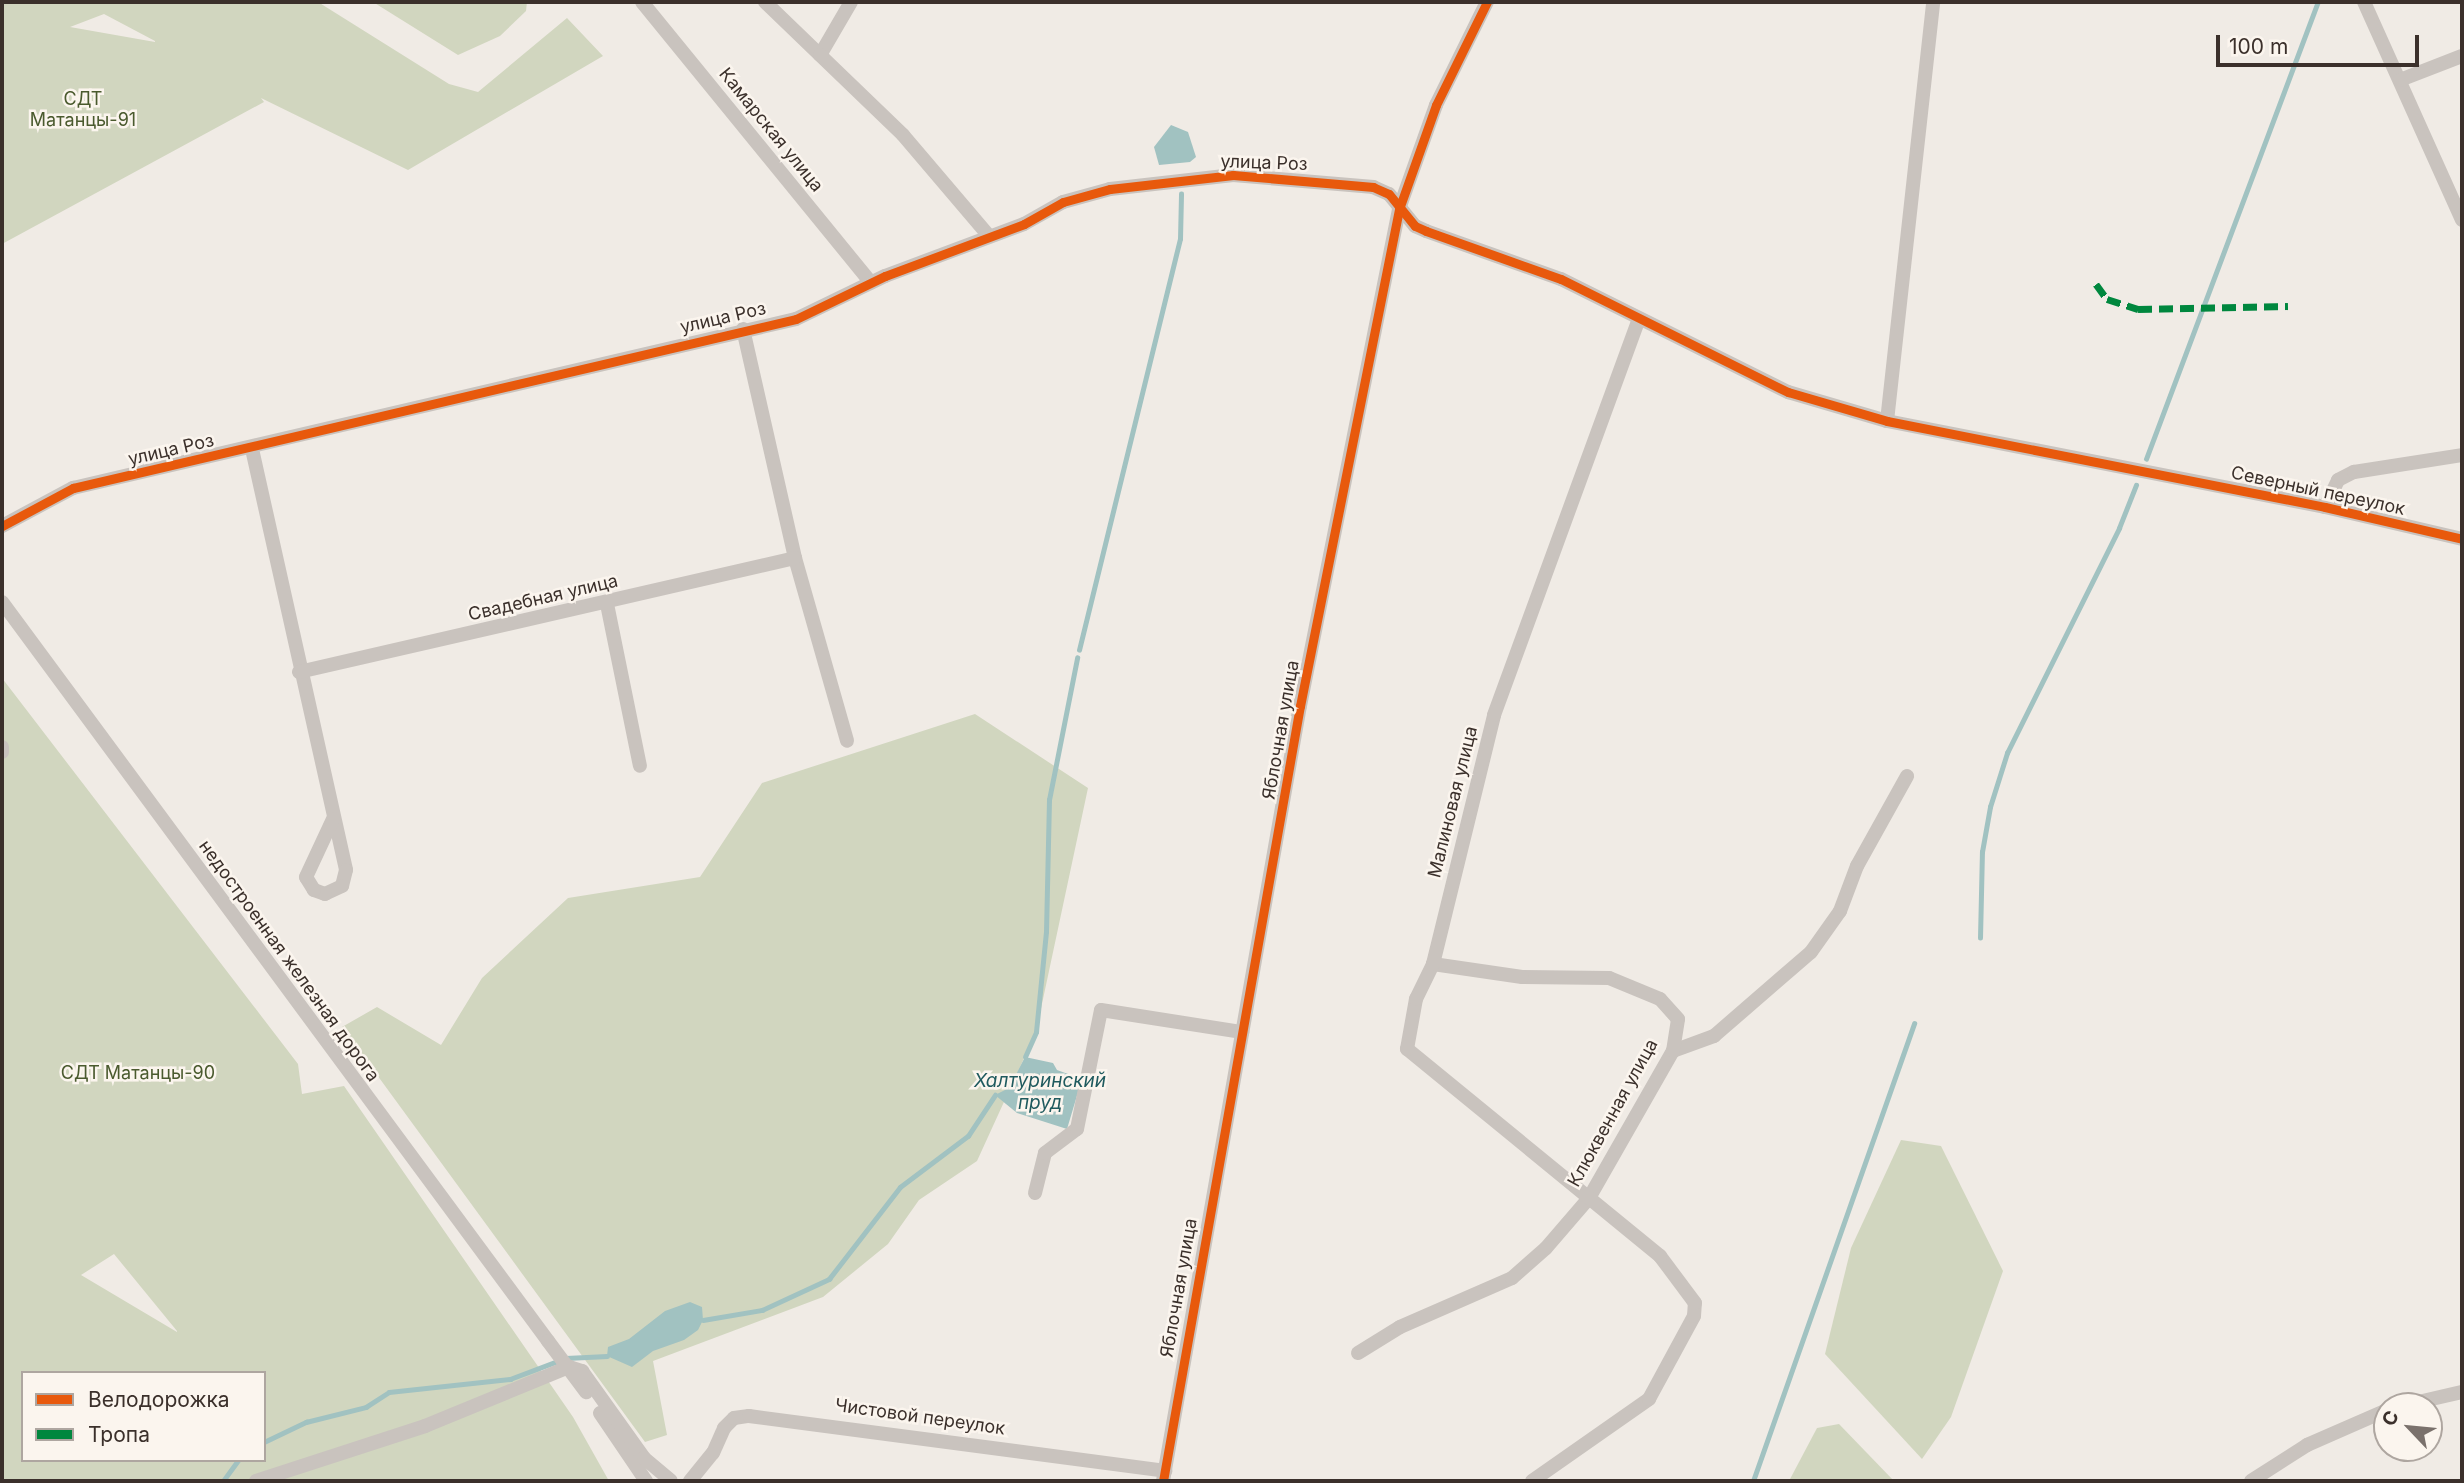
<!DOCTYPE html>
<html>
<head>
<meta charset="utf-8">
<style>
	body { margin:0 }
	#map { position:relative; width:2464px; height:1483px; overflow:hidden; background:#f0ebe5; font-family:Inter,sans-serif }
	div>[style] { position:absolute }
	.green>* { inset:0; background:#d1d6bf }
	.water>* { inset:0; background:#a1c2c1 }
	.stream>* { height:4.5px; margin:-2.25px; padding:0 2.25px; transform-origin:2.25px; border-radius:2.25px; background:#a1c2c1 }
	.minor>* { height:14px; margin:-7px; padding:0 7px; transform-origin:7px; border-radius:7px; background:#c9c3be }
	.minor-bridge>* { height:14px; margin:-7px; padding:0 7px; transform-origin:7px; border-radius:7px; background:#c9c3be }
	.quiet>* { height:7px; margin-top:-3.5px; transform-origin:0; background:repeating-linear-gradient(90deg,#00873e 0 14px,transparent 0 21px) }
	.cycleway>* { height:9px; margin:-4.5px; padding:0 4.5px; transform-origin:4.5px; border-radius:4.5px; background:#e8590c }
	span { translate:-50% -50%; white-space:nowrap; text-align:center; line-height:1.15; -webkit-text-stroke:5px #fbf5ee; paint-order:stroke }
	.park-label { font-size:18px; color:#4a5a2e }
	.street-label { font-size:18px; color:#3b302b }
	.water-label { font-size:19px; color:#1f5a5e; font-style:italic }
	.frame { position:absolute; inset:0; border:4px solid #3b302b; pointer-events:none }
	.legend { position:absolute; left:21px; top:1371px; width:245px; height:91px; box-sizing:border-box; background:#fbf5ee; border:2px solid #aea6a0; margin:0; padding:9px 12px; list-style:none; font-size:21px; color:#3b302b }
	.legend li { display:flex; align-items:center; gap:14px; height:35px }
	.legend b { width:35px; border:2px solid #aea6a0 }
	.north { position:absolute; left:2373px; top:1392px; width:70px; height:70px; box-sizing:border-box; background:#fbf5ee; border:2px solid #aea6a0; border-radius:50%; rotate:296deg; font-size:19px; font-weight:700; line-height:28px; text-align:center; color:#3b302b }
	.north::after { content:''; display:block; margin:auto; width:24px; height:32px; background:#7a716c; clip-path:polygon(50% 0,100% 100%,50% 72%,0 100%) }
	.scale { position:absolute; left:2216px; top:35px; width:203px; height:32px; box-sizing:border-box; border:4px solid #3b302b; border-top:0; padding-left:9px; font-size:21px; line-height:24px; white-space:nowrap; color:#3b302b; -webkit-text-stroke:5px #fbf5ee; paint-order:stroke }
</style>
</head>
<body>
<div id="map">
	<div class="green">
		<i style="clip-path:polygon(evenodd,2px 2px,318px 2px,449px 84px,478px 92px,567px 18px,603px 56px,408px 170px,261px 98px,264px 102px,2px 244px,2px 2px,104px 14px,155px 41px,155px 42px,70px 27px,104px 14px)"></i>
		<i style="clip-path:polygon(373px 2px,527px 2px,526px 11px,500px 36px,458px 55px)"></i>
		<i style="clip-path:polygon(evenodd,2px 678px,298px 1064px,302px 1094px,344px 1086px,573px 1417px,609px 1481px,2px 1481px,2px 678px,114px 1254px,177px 1331px,177px 1332px,81px 1275px,114px 1254px,2px 678px,23px 1373px,264px 1373px,264px 1460px,23px 1460px,23px 1373px)"></i>
		<i style="clip-path:polygon(975px 714px,1088px 788px,1036px 1032px,977px 1161px,919px 1200px,888px 1244px,823px 1297px,653px 1361px,667px 1435px,645px 1442px,342px 1027px,377px 1007px,441px 1045px,482px 978px,568px 898px,700px 877px,762px 783px)"></i>
		<i style="clip-path:polygon(1901px 1140px,1941px 1146px,2003px 1271px,1951px 1417px,1922px 1459px,1825px 1354px,1851px 1248px)"></i>
		<i style="clip-path:polygon(1839px 1424px,1894px 1481px,1789px 1481px,1817px 1428px)"></i>
	</div>
	<div class="water">
		<i style="clip-path:polygon(1171px 125px,1188px 132px,1196px 157px,1190px 162px,1159px 165px,1154px 147px)"></i>
		<i style="clip-path:polygon(1025px 1057px,1053px 1063px,1057px 1070px,1082px 1079px,1067px 1129px,1017px 1113px,995px 1095px,1009px 1088px)"></i>
		<i style="clip-path:polygon(690px 1302px,702px 1307px,703px 1320px,698px 1330px,684px 1340px,653px 1351px,632px 1367px,607px 1356px,608px 1347px,629px 1339px,665px 1311px)"></i>
	</div>
	<div class="stream">
		<i style="left:2146px;top:459px;width:488px;rotate:-69.4deg"></i>
		<i style="left:1079px;top:650px;width:423px;rotate:-76.2deg"></i>
		<i style="left:1180px;top:239px;width:45px;rotate:-88.7deg"></i>
		<i style="left:1980px;top:938px;width:86px;rotate:-88.7deg"></i>
		<i style="left:1982px;top:852px;width:46px;rotate:-79.9deg"></i>
		<i style="left:1990px;top:807px;width:57px;rotate:-72.5deg"></i>
		<i style="left:2007px;top:753px;width:251px;rotate:-63.5deg"></i>
		<i style="left:2119px;top:528px;width:46px;rotate:-68.4deg"></i>
		<i style="left:1025px;top:1057px;width:27px;rotate:-66deg"></i>
		<i style="left:1036px;top:1032px;width:100px;rotate:-84.3deg"></i>
		<i style="left:1046px;top:932px;width:132px;rotate:-88.7deg"></i>
		<i style="left:1049px;top:800px;width:145px;rotate:-78.8deg"></i>
		<i style="left:703px;top:1320px;width:60px;rotate:-9.6deg"></i>
		<i style="left:762px;top:1310px;width:74px;rotate:-24.8deg"></i>
		<i style="left:829px;top:1279px;width:116px;rotate:-52.3deg"></i>
		<i style="left:900px;top:1187px;width:85px;rotate:-36.9deg"></i>
		<i style="left:968px;top:1136px;width:49px;rotate:-56.6deg"></i>
		<i style="left:566px;top:1358px;width:41px;rotate:-2.8deg"></i>
		<i style="left:264px;top:1442px;width:47px;rotate:-25.5deg"></i>
		<i style="left:306px;top:1422px;width:62px;rotate:-14deg"></i>
		<i style="left:366px;top:1407px;width:27px;rotate:-33deg"></i>
		<i style="left:389px;top:1392px;width:122px;rotate:-6.1deg"></i>
		<i style="left:510px;top:1379px;width:51px;rotate:-20.6deg"></i>
		<i style="left:223px;top:1481px;width:26px;rotate:-54deg"></i>
		<i style="left:1753px;top:1481px;width:485px;rotate:-70.6deg"></i>
	</div>
	<div class="minor">
		<i style="left:642px;top:2px;width:362px;rotate:50.8deg"></i>
		<i style="left:765px;top:2px;width:76px;rotate:43.9deg"></i>
		<i style="left:851px;top:2px;width:61px;rotate:120.3deg"></i>
		<i style="left:820px;top:55px;width:115px;rotate:43.9deg"></i>
		<i style="left:903px;top:135px;width:131px;rotate:49.6deg"></i>
		<i style="left:2364px;top:2px;width:239px;rotate:65.8deg"></i>
		<i style="left:2400px;top:80px;width:66px;rotate:-21.2deg"></i>
		<i style="left:743px;top:329px;width:235px;rotate:77.2deg"></i>
		<i style="left:795px;top:558px;width:190px;rotate:74.1deg"></i>
		<i style="left:1887px;top:421px;width:422px;rotate:-83.7deg"></i>
		<i style="left:252px;top:449px;width:431px;rotate:77.4deg"></i>
		<i style="left:346px;top:870px;width:16px;rotate:104deg"></i>
		<i style="left:342px;top:886px;width:19px;rotate:155deg"></i>
		<i style="left:325px;top:894px;width:12px;rotate:-160deg"></i>
		<i style="left:314px;top:890px;width:15px;rotate:-122deg"></i>
		<i style="left:306px;top:877px;width:64px;rotate:-65deg"></i>
		<i style="left:2325px;top:507px;width:30px;rotate:-64deg"></i>
		<i style="left:2338px;top:480px;width:18px;rotate:-27deg"></i>
		<i style="left:2354px;top:472px;width:109px;rotate:-8.9deg"></i>
		<i style="left:2px;top:526px;width:81px;rotate:-28.2deg"></i>
		<i style="left:73px;top:488px;width:742px;rotate:-13.16deg"></i>
		<i style="left:796px;top:319px;width:99px;rotate:-25.8deg"></i>
		<i style="left:885px;top:276px;width:148px;rotate:-20.5deg"></i>
		<i style="left:1024px;top:224px;width:45px;rotate:-29.4deg"></i>
		<i style="left:1063px;top:202px;width:49px;rotate:-15.5deg"></i>
		<i style="left:1110px;top:189px;width:124px;rotate:-6.5deg"></i>
		<i style="left:1233px;top:175px;width:141px;rotate:4.9deg"></i>
		<i style="left:1373px;top:187px;width:17px;rotate:24deg"></i>
		<i style="left:1389px;top:194px;width:41px;rotate:50.9deg"></i>
		<i style="left:1415px;top:226px;width:12px;rotate:24deg"></i>
		<i style="left:1426px;top:231px;width:143px;rotate:19.6deg"></i>
		<i style="left:1561px;top:279px;width:254px;rotate:26.5deg"></i>
		<i style="left:1788px;top:392px;width:103px;rotate:16.3deg"></i>
		<i style="left:1887px;top:421px;width:446px;rotate:11.1deg"></i>
		<i style="left:2325px;top:507px;width:141px;rotate:13.1deg"></i>
		<i style="left:2px;top:602px;width:919px;rotate:53.54deg"></i>
		<i style="left:607px;top:604px;width:165px;rotate:78.5deg"></i>
		<i style="left:299px;top:672px;width:509px;rotate:-12.94deg"></i>
		<i style="left:2px;top:747px;width:5px;rotate:90deg"></i>
		<i style="left:1673px;top:1051px;width:44px;rotate:-20.1deg"></i>
		<i style="left:1714px;top:1036px;width:128px;rotate:-40.9deg"></i>
		<i style="left:1811px;top:952px;width:50px;rotate:-54.7deg"></i>
		<i style="left:1840px;top:911px;width:48px;rotate:-69.3deg"></i>
		<i style="left:1857px;top:866px;width:103px;rotate:-60.9deg"></i>
		<i style="left:1035px;top:1193px;width:41px;rotate:-76deg"></i>
		<i style="left:1045px;top:1153px;width:40px;rotate:-37deg"></i>
		<i style="left:1077px;top:1129px;width:121px;rotate:-78.6deg"></i>
		<i style="left:1101px;top:1010px;width:143px;rotate:8.9deg"></i>
		<i style="left:1358px;top:1353px;width:49px;rotate:-31.8deg"></i>
		<i style="left:1400px;top:1327px;width:122px;rotate:-23.6deg"></i>
		<i style="left:1512px;top:1278px;width:45px;rotate:-41.4deg"></i>
		<i style="left:1546px;top:1248px;width:66px;rotate:-49.3deg"></i>
		<i style="left:1589px;top:1198px;width:169px;rotate:-60.3deg"></i>
		<i style="left:1673px;top:1051px;width:32px;rotate:-81deg"></i>
		<i style="left:1678px;top:1019px;width:27px;rotate:-132deg"></i>
		<i style="left:1660px;top:999px;width:55px;rotate:-157.6deg"></i>
		<i style="left:1609px;top:978px;width:87px;rotate:-179.3deg"></i>
		<i style="left:1522px;top:977px;width:90px;rotate:-171.7deg"></i>
		<i style="left:2401px;top:1406px;width:63px;rotate:-12.9deg"></i>
		<i style="left:600px;top:1413px;width:82px;rotate:55.9deg"></i>
		<i style="left:256px;top:1481px;width:178px;rotate:-18deg"></i>
		<i style="left:425px;top:1426px;width:156px;rotate:-22.3deg"></i>
		<i style="left:569px;top:1367px;width:14px;rotate:17deg"></i>
		<i style="left:582px;top:1371px;width:107px;rotate:54.5deg"></i>
		<i style="left:644px;top:1458px;width:35px;rotate:40deg"></i>
		<i style="left:690px;top:1481px;width:36px;rotate:-51deg"></i>
		<i style="left:713px;top:1453px;width:27px;rotate:-66deg"></i>
		<i style="left:724px;top:1428px;width:14px;rotate:-45deg"></i>
		<i style="left:734px;top:1418px;width:15px;rotate:-8deg"></i>
		<i style="left:749px;top:1416px;width:420px;rotate:7.5deg"></i>
		<i style="left:1163px;top:1481px;width:787px;rotate:-79.98deg"></i>
		<i style="left:1300px;top:706px;width:507px;rotate:-78.73deg"></i>
		<i style="left:1399px;top:209px;width:110px;rotate:-70.4deg"></i>
		<i style="left:1436px;top:105px;width:115px;rotate:-63.7deg"></i>
		<i style="left:1532px;top:1481px;width:143px;rotate:-35deg"></i>
		<i style="left:1649px;top:1399px;width:94px;rotate:-61.5deg"></i>
		<i style="left:1694px;top:1316px;width:13px;rotate:-86deg"></i>
		<i style="left:1695px;top:1303px;width:59px;rotate:-126.7deg"></i>
		<i style="left:1660px;top:1256px;width:327px;rotate:-140.7deg"></i>
		<i style="left:1407px;top:1049px;width:51px;rotate:-79.8deg"></i>
		<i style="left:1416px;top:999px;width:39px;rotate:-64deg"></i>
		<i style="left:1433px;top:964px;width:256px;rotate:-76.2deg"></i>
		<i style="left:1494px;top:715px;width:422px;rotate:-69.9deg"></i>
		<i style="left:2251px;top:1481px;width:67px;rotate:-32.7deg"></i>
		<i style="left:2307px;top:1445px;width:87px;rotate:-23.6deg"></i>
	</div>
	<div class="minor-bridge">
		<i style="left:548px;top:1341px;width:64px;rotate:53.3deg"></i>
	</div>
	<div class="quiet">
		<i style="left:2096px;top:284px;width:19px;rotate:54deg"></i>
		<i style="left:2107px;top:299px;width:33px;rotate:18deg"></i>
		<i style="left:2138px;top:309px;width:150px;rotate:-1.1deg"></i>
	</div>
	<div class="cycleway">
		<i style="left:2px;top:526px;width:81px;rotate:-28.2deg"></i>
		<i style="left:73px;top:488px;width:742px;rotate:-13.16deg"></i>
		<i style="left:796px;top:319px;width:99px;rotate:-25.8deg"></i>
		<i style="left:885px;top:276px;width:148px;rotate:-20.5deg"></i>
		<i style="left:1024px;top:224px;width:45px;rotate:-29.4deg"></i>
		<i style="left:1063px;top:202px;width:49px;rotate:-15.5deg"></i>
		<i style="left:1110px;top:189px;width:124px;rotate:-6.5deg"></i>
		<i style="left:1233px;top:175px;width:141px;rotate:4.9deg"></i>
		<i style="left:1373px;top:187px;width:17px;rotate:24deg"></i>
		<i style="left:1389px;top:194px;width:41px;rotate:50.9deg"></i>
		<i style="left:1415px;top:226px;width:12px;rotate:24deg"></i>
		<i style="left:1426px;top:231px;width:143px;rotate:19.6deg"></i>
		<i style="left:1561px;top:279px;width:254px;rotate:26.5deg"></i>
		<i style="left:1788px;top:392px;width:103px;rotate:16.3deg"></i>
		<i style="left:1887px;top:421px;width:446px;rotate:11.1deg"></i>
		<i style="left:2325px;top:507px;width:141px;rotate:13.1deg"></i>
		<i style="left:1163px;top:1481px;width:787px;rotate:-79.98deg"></i>
		<i style="left:1300px;top:706px;width:507px;rotate:-78.73deg"></i>
		<i style="left:1399px;top:209px;width:110px;rotate:-70.4deg"></i>
		<i style="left:1436px;top:105px;width:115px;rotate:-63.7deg"></i>
	</div>
	<div class="park-label">
		<span style="left:83px;top:110px">СДТ<br>Матанцы-91</span>
		<span style="left:138px;top:1073px">СДТ Матанцы-90</span>
	</div>
	<div class="street-label">
		<span style="left:771px;top:130px;rotate:51deg">Камарская улица</span>
		<span style="left:1264px;top:163px;rotate:2deg">улица Роз</span>
		<span style="left:723px;top:318px;rotate:-13deg">улица Роз</span>
		<span style="left:171px;top:450px;rotate:-13deg">улица Роз</span>
		<span style="left:2318px;top:491px;rotate:12deg">Северный переулок</span>
		<span style="left:543px;top:598px;rotate:-13deg">Свадебная улица</span>
		<span style="left:1281px;top:730px;rotate:-80deg">Яблочная улица</span>
		<span style="left:1453px;top:802px;rotate:-76deg">Малиновая улица</span>
		<span style="left:289px;top:961px;rotate:54deg">недостроенная железная дорога</span>
		<span style="left:1613px;top:1113px;rotate:-61deg">Клюквенная улица</span>
		<span style="left:1179px;top:1288px;rotate:-80deg">Яблочная улица</span>
		<span style="left:920px;top:1417px;rotate:8deg">Чистовой переулок</span>
	</div>
	<div class="water-label">
		<span style="left:1040px;top:1092px">Халтуринский<br>пруд</span>
	</div>
	<div class="frame"></div>
	<ul class="legend">
	<li><b style="height:9px;background:#e8590c"></b>Велодорожка</li>
	<li><b style="height:9px;background:#00873e"></b>Тропа</li>
	</ul>
	<div class="north">С</div>
	<div class="scale">100 m</div>
</div>
</body>
</html>
